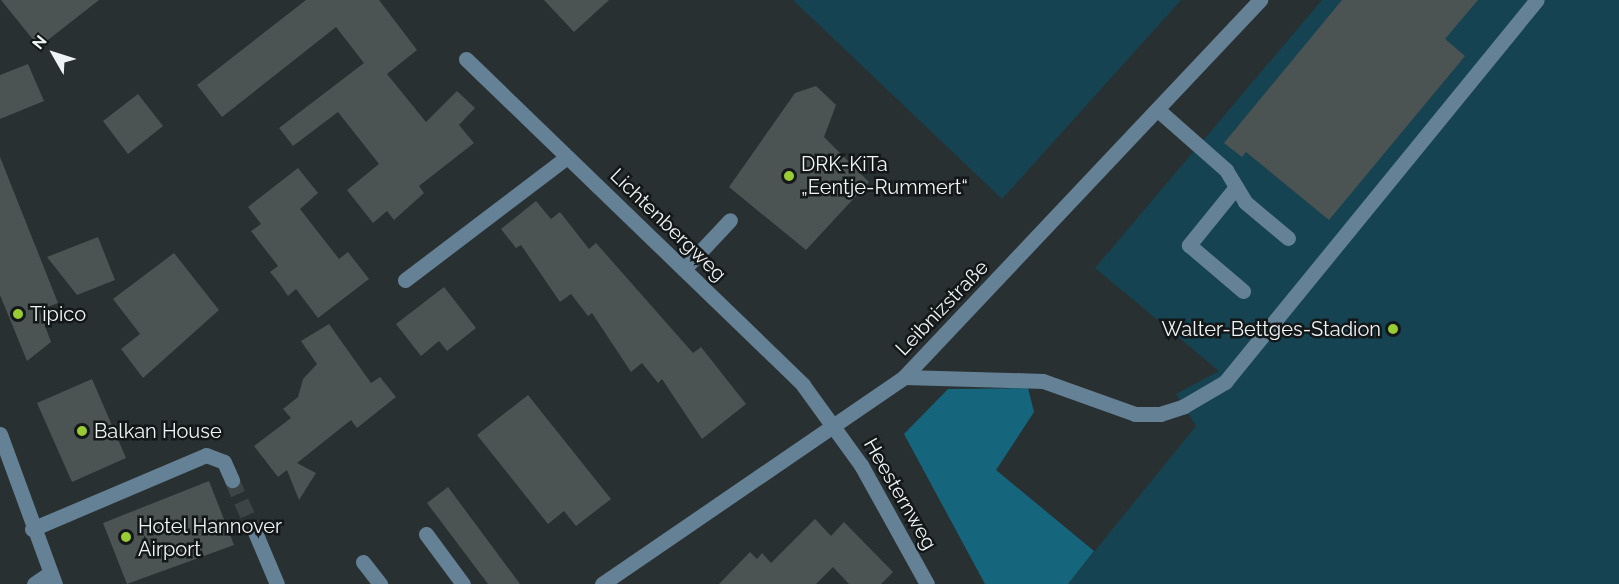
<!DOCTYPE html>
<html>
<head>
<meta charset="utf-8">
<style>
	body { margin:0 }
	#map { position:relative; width:1619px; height:584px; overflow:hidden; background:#293032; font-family:Raleway,sans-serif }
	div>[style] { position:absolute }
	.green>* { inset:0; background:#154351 }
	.forest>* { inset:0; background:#15667c }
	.building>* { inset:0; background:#4b5353 }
	.minor-tunnel>* { height:15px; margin-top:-7.5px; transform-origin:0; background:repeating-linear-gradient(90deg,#3d4445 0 15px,transparent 0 23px) }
	.minor>* { height:15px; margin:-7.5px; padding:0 7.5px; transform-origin:7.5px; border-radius:7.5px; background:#658196 }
	.dots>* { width:16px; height:16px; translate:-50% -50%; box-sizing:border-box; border:3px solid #141718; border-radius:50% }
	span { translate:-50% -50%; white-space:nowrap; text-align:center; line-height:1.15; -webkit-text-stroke:5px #141718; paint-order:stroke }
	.poi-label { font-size:20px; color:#eef3f4 }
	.left { translate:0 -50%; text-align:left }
	.right { translate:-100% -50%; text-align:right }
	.street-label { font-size:20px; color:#eef3f4 }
	.north { position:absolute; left:24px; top:24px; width:60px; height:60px; -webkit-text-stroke:4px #141718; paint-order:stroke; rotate:309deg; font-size:16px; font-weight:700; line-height:24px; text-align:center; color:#eef3f4 }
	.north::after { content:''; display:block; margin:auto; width:21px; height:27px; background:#eef3f4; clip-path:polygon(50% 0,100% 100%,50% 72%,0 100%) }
</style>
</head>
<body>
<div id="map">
	<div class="green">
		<i style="clip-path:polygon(793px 0,1181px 0,1002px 199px)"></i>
		<i style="clip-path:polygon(1322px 0,1619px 0,1619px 584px,1068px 584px,1196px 426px,1176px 394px,1219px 371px,1095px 268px)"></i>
	</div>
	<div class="forest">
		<i style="clip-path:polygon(1028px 388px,1034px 412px,996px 470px,1094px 551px,1068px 584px,985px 584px,904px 434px,948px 389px)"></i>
	</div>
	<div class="building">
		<i style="clip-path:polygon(1px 0,99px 0,39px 47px)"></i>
		<i style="clip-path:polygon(306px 0,379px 0,417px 50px,387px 74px,426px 122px,457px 91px,475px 108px,459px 125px,474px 143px,419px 186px,424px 193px,394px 220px,387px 211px,373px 223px,347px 190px,379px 164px,338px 112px,293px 146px,279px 128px,364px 63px,336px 27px,222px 117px,197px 85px)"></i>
		<i style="clip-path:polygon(544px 0,609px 0,574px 32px)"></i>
		<i style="clip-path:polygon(1342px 0,1478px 0,1445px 39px,1465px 56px,1329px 220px,1246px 152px,1242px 157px,1224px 143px)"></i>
		<i style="clip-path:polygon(28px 64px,44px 101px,0 119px,0 75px)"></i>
		<i style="clip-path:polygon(816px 86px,836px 105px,824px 137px,869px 182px,806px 250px,729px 187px,795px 93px)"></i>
		<i style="clip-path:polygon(138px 94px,163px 126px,128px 154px,103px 121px)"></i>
		<i style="clip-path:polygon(0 157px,58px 303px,39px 310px,51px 342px,27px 361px,0 295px)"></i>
		<i style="clip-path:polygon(298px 168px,318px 193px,300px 209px,339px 259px,348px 252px,369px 279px,318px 318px,296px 289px,288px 296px,279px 283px,270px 272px,278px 266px,251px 231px,261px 224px,248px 207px)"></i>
		<i style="clip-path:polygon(536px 201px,551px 219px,560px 212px,589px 249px,596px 243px,693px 353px,701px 347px,746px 404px,702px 439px,662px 379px,658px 383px,642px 363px,631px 372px,592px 313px,588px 316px,571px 294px,560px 302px,521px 245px,516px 248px,501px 229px)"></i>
		<i style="clip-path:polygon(98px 237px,115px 280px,77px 295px,47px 257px)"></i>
		<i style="clip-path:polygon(174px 253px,219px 310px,143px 378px,121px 349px,140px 334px,113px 299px)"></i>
		<i style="clip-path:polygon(444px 287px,476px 328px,447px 351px,439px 341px,421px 356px,396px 324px)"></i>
		<i style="clip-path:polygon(329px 324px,371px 383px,380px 377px,396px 397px,357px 428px,351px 420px,297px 463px,316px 473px,299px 500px,287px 470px,278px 477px,254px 446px,291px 418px,283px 409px,298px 397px,303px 379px,317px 364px,301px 341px)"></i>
		<i style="clip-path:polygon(92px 379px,126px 458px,72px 482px,37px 403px)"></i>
		<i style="clip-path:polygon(528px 395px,611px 499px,576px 526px,564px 511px,548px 524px,477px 435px)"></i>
		<i style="clip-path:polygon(209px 481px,234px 545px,127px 584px,103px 523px)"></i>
		<i style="clip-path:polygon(448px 487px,520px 584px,488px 584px,427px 503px)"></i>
		<i style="clip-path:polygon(815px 519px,831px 536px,844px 522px,893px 572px,881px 584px,849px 584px,833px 567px,816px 584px,719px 584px,750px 552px,757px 559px,762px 553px,771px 563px)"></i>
	</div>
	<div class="minor-tunnel">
		<i style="left:232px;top:480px;width:57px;rotate:66.1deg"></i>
	</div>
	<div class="minor">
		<i style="left:466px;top:59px;width:469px;rotate:44deg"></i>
		<i style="left:803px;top:385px;width:99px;rotate:54.1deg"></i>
		<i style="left:861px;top:465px;width:136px;rotate:61deg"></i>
		<i style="left:1158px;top:110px;width:91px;rotate:41.4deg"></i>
		<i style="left:1226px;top:170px;width:37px;rotate:59deg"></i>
		<i style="left:1245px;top:202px;width:56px;rotate:39.9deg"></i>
		<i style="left:1236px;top:187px;width:75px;rotate:129deg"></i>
		<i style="left:1189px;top:245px;width:71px;rotate:40.4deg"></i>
		<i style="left:684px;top:269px;width:67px;rotate:-46.8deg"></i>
		<i style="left:405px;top:280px;width:203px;rotate:-37.2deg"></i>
		<i style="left:904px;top:377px;width:139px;rotate:1.6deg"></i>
		<i style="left:1043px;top:381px;width:98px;rotate:19.7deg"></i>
		<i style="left:1135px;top:414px;width:25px"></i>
		<i style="left:1160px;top:414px;width:25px;rotate:-18deg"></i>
		<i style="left:1184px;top:406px;width:48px;rotate:-30.3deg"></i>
		<i style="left:1225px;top:382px;width:493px;rotate:-50.8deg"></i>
		<i style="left:0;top:434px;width:160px;rotate:69.9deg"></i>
		<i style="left:32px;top:529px;width:189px;rotate:-23deg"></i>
		<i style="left:206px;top:455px;width:19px;rotate:21deg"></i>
		<i style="left:224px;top:462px;width:20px;rotate:66deg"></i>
		<i style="left:255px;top:532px;width:56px;rotate:67.1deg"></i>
		<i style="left:426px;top:534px;width:62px;rotate:53.5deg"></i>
		<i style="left:363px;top:562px;width:28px;rotate:52deg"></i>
		<i style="left:34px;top:584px;width:19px;rotate:-35deg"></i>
		<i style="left:602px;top:584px;width:366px;rotate:-34.4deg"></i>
		<i style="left:904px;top:377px;width:519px;rotate:-46.64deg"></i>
	</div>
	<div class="dots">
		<i style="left:789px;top:176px;background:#99cb35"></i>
		<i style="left:18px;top:314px;background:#99cb35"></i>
		<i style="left:1393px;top:329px;background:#99cb35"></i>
		<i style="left:82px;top:431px;background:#99cb35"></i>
		<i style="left:126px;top:537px;background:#99cb35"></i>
	</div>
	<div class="poi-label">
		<span class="left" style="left:801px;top:176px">DRK-KiTa<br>„Eentje-Rummert“</span>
		<span class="left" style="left:30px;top:314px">Tipico</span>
		<span class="right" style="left:1381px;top:329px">Walter-Bettges-Stadion</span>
		<span class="left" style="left:94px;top:431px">Balkan House</span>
		<span class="left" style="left:138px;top:538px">Hotel Hannover<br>Airport</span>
	</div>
	<div class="street-label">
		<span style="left:668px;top:225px;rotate:44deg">Lichtenbergweg</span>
		<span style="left:942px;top:308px;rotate:-46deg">Leibnizstraße</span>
		<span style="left:900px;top:494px;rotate:60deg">Heesternweg</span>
	</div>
	<div class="north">N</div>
</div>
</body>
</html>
